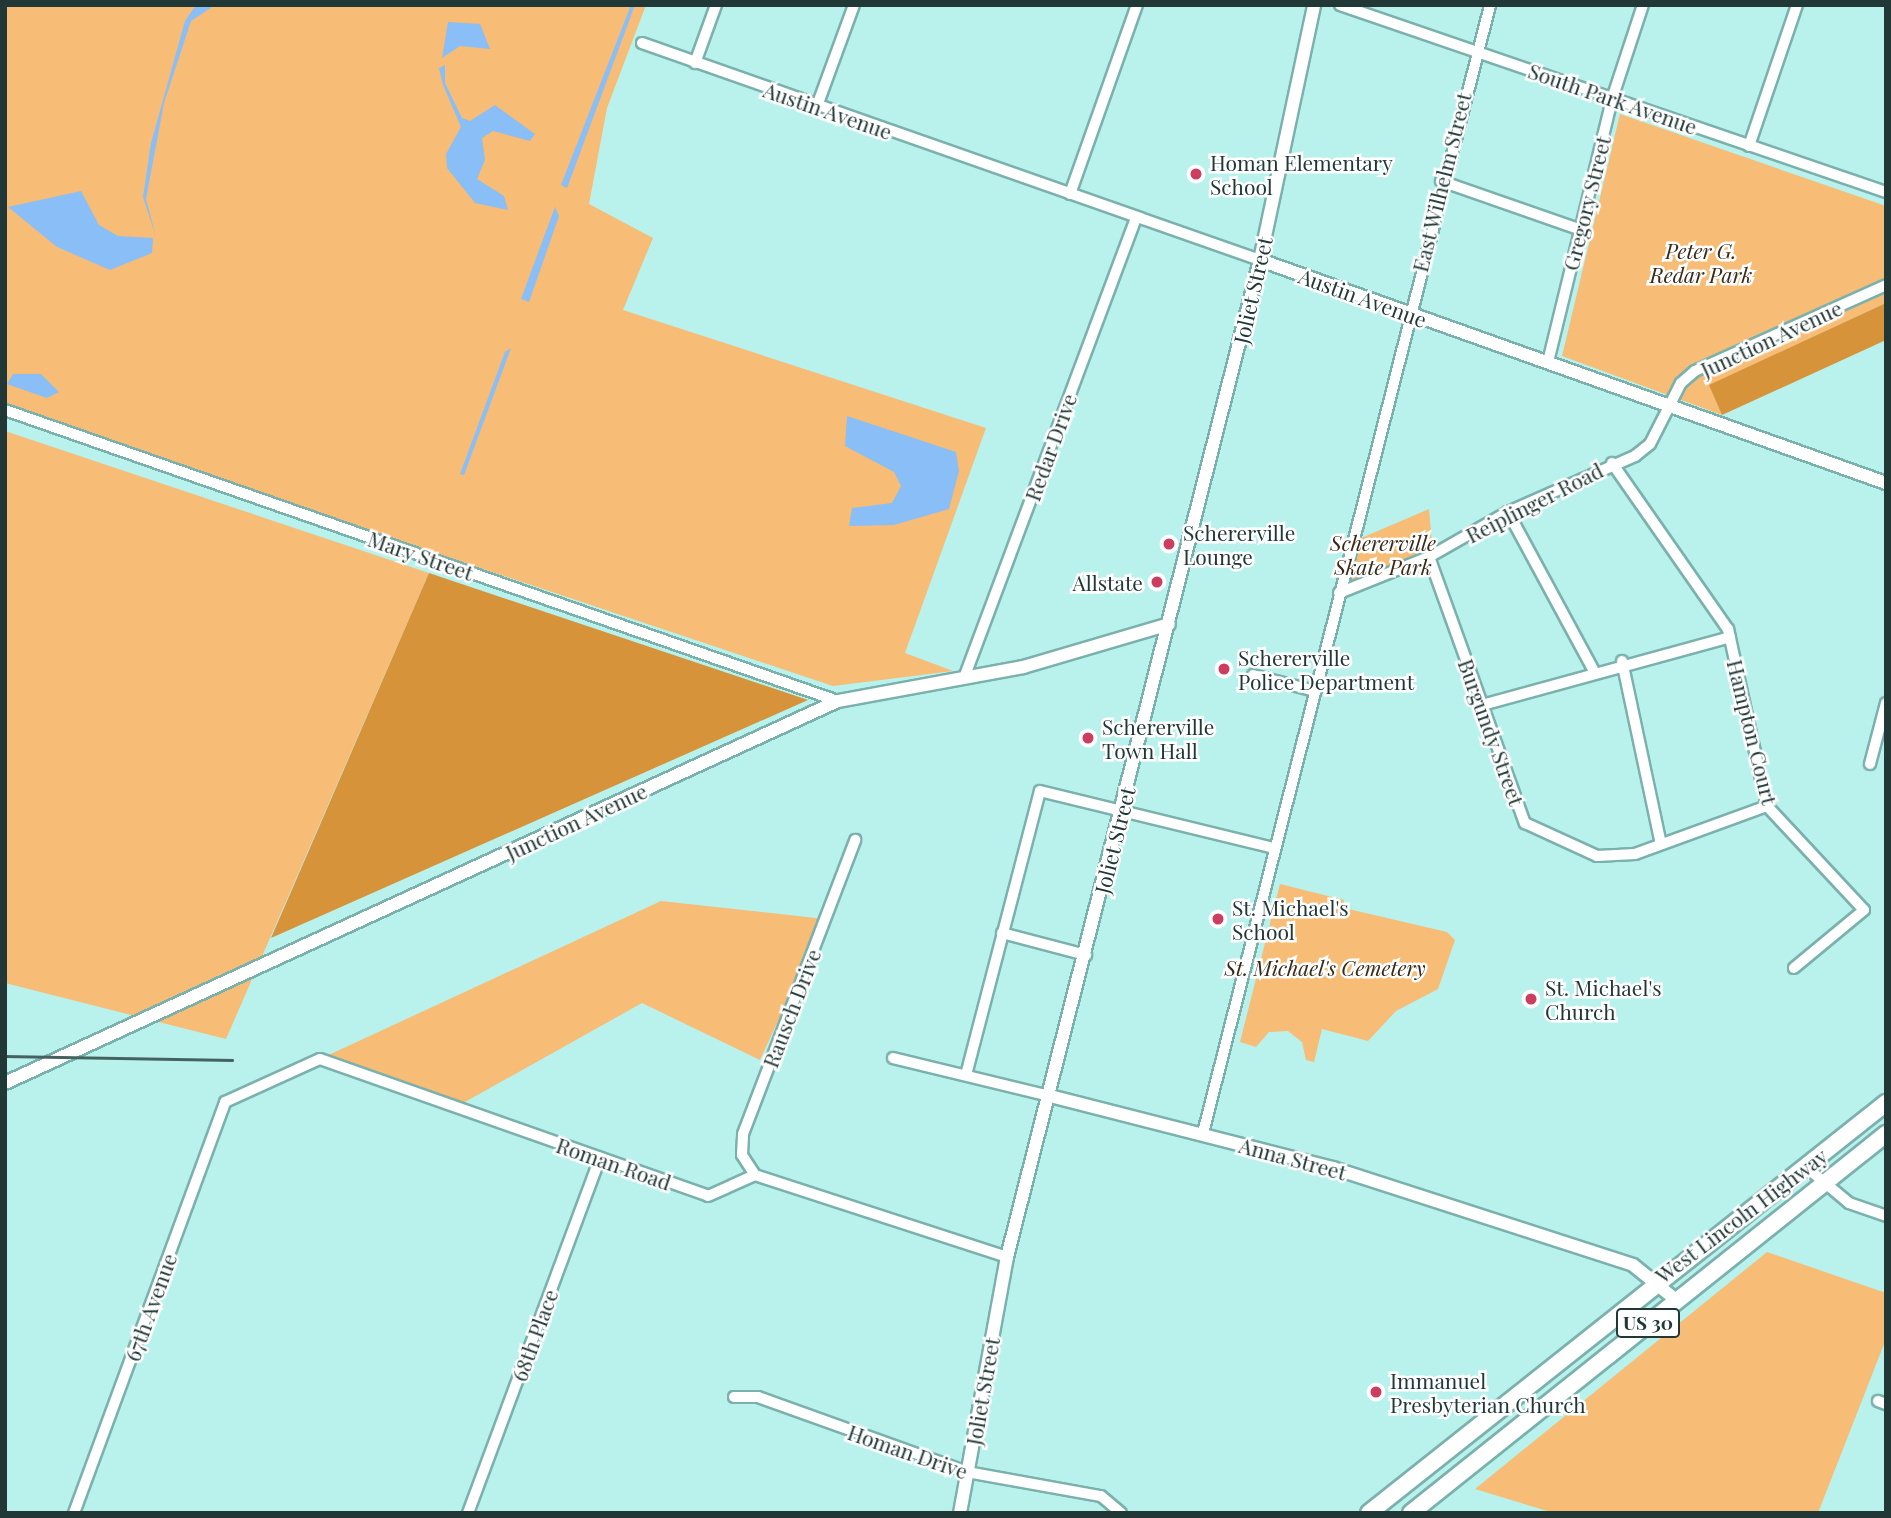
<!DOCTYPE html>
<html>
<head>
<meta charset="utf-8">
<style>
	body { margin:0 }
	#map { position:relative; width:1891px; height:1518px; overflow:hidden; background:#b9f1ed; font-family:"Playfair Display",serif }
	div>[style] { position:absolute }
	.green>* { inset:0; background:#f7bc75 }
	.forest>* { inset:0; background:#d69339 }
	.water>* { inset:0; background:#89bef6 }
	.roads { filter:drop-shadow(2px 0 #7bb1ad) drop-shadow(-2px 0 #7bb1ad) drop-shadow(0 2px #7bb1ad) drop-shadow(0 -2px #7bb1ad) }
	.minor>* { height:10px; margin:-5px; padding:0 5px; transform-origin:5px; border-radius:5px; background:#fff }
	.tertiary>* { height:12px; margin:-6px; padding:0 6px; transform-origin:6px; border-radius:6px; background:#fff }
	.primary>* { height:16px; margin:-8px; padding:0 8px; transform-origin:8px; border-radius:8px; background:#fff }
	.rail>* { height:2.5px; margin:-1.25px; padding:0 1.25px; transform-origin:1.25px; border-radius:1.25px; background:#446260 }
	.dots>* { width:19px; height:19px; translate:-50% -50%; box-sizing:border-box; border:4px solid #fff; border-radius:50% }
	span { translate:-50% -50%; white-space:nowrap; text-align:center; line-height:1.15; -webkit-text-stroke:5px #fff; paint-order:stroke }
	.shield-label span { padding:2px 5px; background:#fff; border:2px solid; border-radius:5px; -webkit-text-stroke-width:0 }
	.shield-label { font-size:19px; color:#213836; font-weight:700 }
	.street-label { font-size:21px; color:#213836 }
	.poi-label { font-size:21px; color:#213836 }
	.left { translate:0 -50%; text-align:left }
	.right { translate:-100% -50%; text-align:right }
	.park-label { font-size:21px; color:#392916; font-style:italic }
	.frame { position:absolute; inset:0; border:7px solid #213836; pointer-events:none }
</style>
</head>
<body>
<div id="map">
	<div class="green">
		<i style="clip-path:polygon(5px 5px,646px 5px,607px 108px,589px 204px,653px 238px,623px 310px,986px 428px,905px 653px,953px 671px,833px 686px,5px 409px)"></i>
		<i style="clip-path:polygon(1620px 114px,1886px 206px,1886px 303px,1710px 385px,1722px 415px,1562px 356px)"></i>
		<i style="clip-path:polygon(5px 431px,429px 573px,226px 1039px,5px 983px)"></i>
		<i style="clip-path:polygon(1429px 509px,1433px 555px,1339px 593px,1352px 542px)"></i>
		<i style="clip-path:polygon(1280px 884px,1344px 900px,1344px 908px,1447px 932px,1455px 940px,1438px 989px,1396px 1011px,1368px 1041px,1322px 1029px,1314px 1062px,1306px 1060px,1302px 1042px,1288px 1031px,1269px 1032px,1256px 1047px,1240px 1042px)"></i>
		<i style="clip-path:polygon(661px 901px,825px 919px,760px 1060px,642px 1003px,456px 1107px,320px 1059px)"></i>
		<i style="clip-path:polygon(1767px 1252px,1886px 1293px,1886px 1339px,1818px 1513px,1554px 1513px,1475px 1489px)"></i>
	</div>
	<div class="forest">
		<i style="clip-path:polygon(1886px 303px,1886px 340px,1722px 415px,1709px 385px)"></i>
		<i style="clip-path:polygon(429px 573px,808px 700px,271px 938px)"></i>
	</div>
	<div class="water">
		<i style="clip-path:polygon(196px 5px,215px 5px,191px 21px,164px 103px,146px 199px,156px 237px,143px 197px,151px 143px,185px 21px)"></i>
		<i style="clip-path:polygon(631px 5px,635px 5px,567px 188px,561px 185px)"></i>
		<i style="clip-path:polygon(448px 22px,480px 24px,490px 49px,460px 46px,442px 58px)"></i>
		<i style="clip-path:polygon(445px 65px,445px 83px,462px 118px,470px 121px,495px 105px,535px 134px,530px 141px,493px 131px,482px 138px,485px 160px,477px 179px,504px 196px,508px 210px,475px 203px,447px 168px,446px 154px,461px 127px,443px 85px,439px 68px)"></i>
		<i style="clip-path:polygon(81px 191px,99px 225px,118px 236px,153px 238px,152px 253px,110px 270px,57px 247px,8px 207px)"></i>
		<i style="clip-path:polygon(555px 207px,559px 216px,529px 302px,521px 299px)"></i>
		<i style="clip-path:polygon(511px 348px,464px 475px,460px 474px,505px 352px)"></i>
		<i style="clip-path:polygon(13px 374px,41px 374px,59px 392px,47px 398px,7px 384px)"></i>
		<i style="clip-path:polygon(847px 416px,956px 452px,959px 471px,949px 509px,894px 525px,849px 526px,852px 508px,892px 503px,901px 486px,894px 472px,845px 446px)"></i>
	</div>
	<div class="roads">
		<div class="minor">
			<i style="left:1340px;top:5px;width:577px;rotate:18.91deg"></i>
			<i style="left:642px;top:43px;width:655px;rotate:19.35deg"></i>
			<i style="left:695px;top:63px;width:62px;rotate:-70.1deg"></i>
			<i style="left:817px;top:106px;width:108px;rotate:-69.9deg"></i>
			<i style="left:1749px;top:146px;width:149px;rotate:-71.2deg"></i>
			<i style="left:1441px;top:181px;width:146px;rotate:19.2deg"></i>
			<i style="left:1070px;top:194px;width:201px;rotate:-70.5deg"></i>
			<i style="left:1548px;top:362px;width:274px;rotate:-76.3deg"></i>
			<i style="left:1613px;top:96px;width:96px;rotate:-71.8deg"></i>
			<i style="left:5px;top:410px;width:882px;rotate:19.26deg"></i>
			<i style="left:1612px;top:463px;width:203px;rotate:55.1deg"></i>
			<i style="left:1728px;top:629px;width:181px;rotate:77.6deg"></i>
			<i style="left:1767px;top:806px;width:142px;rotate:47deg"></i>
			<i style="left:1864px;top:910px;width:91px;rotate:140.4deg"></i>
			<i style="left:1508px;top:512px;width:179px;rotate:61.6deg"></i>
			<i style="left:1429px;top:557px;width:283px;rotate:70.2deg"></i>
			<i style="left:1525px;top:823px;width:79px;rotate:24.6deg"></i>
			<i style="left:1597px;top:856px;width:38px;rotate:-3deg"></i>
			<i style="left:1635px;top:854px;width:140px;rotate:-20deg"></i>
			<i style="left:1339px;top:593px;width:97px;rotate:-21.8deg"></i>
			<i style="left:1429px;top:557px;width:91px;rotate:-29.7deg"></i>
			<i style="left:1508px;top:512px;width:139px;rotate:-23.8deg"></i>
			<i style="left:1635px;top:456px;width:19px;rotate:-39deg"></i>
			<i style="left:1650px;top:444px;width:68px;rotate:-63.1deg"></i>
			<i style="left:1681px;top:383px;width:18px;rotate:-41deg"></i>
			<i style="left:1695px;top:371px;width:209px;rotate:-24.2deg"></i>
			<i style="left:1622px;top:661px;width:187px;rotate:78deg"></i>
			<i style="left:1253px;top:675px;width:64px;rotate:14.5deg"></i>
			<i style="left:964px;top:678px;width:492px;rotate:-69.5deg"></i>
			<i style="left:1482px;top:705px;width:257px;rotate:-15.3deg"></i>
			<i style="left:1870px;top:764px;width:63px;rotate:-75.3deg"></i>
			<i style="left:1002px;top:933px;width:87px;rotate:14.7deg"></i>
			<i style="left:893px;top:1058px;width:162px;rotate:13.6deg"></i>
			<i style="left:966px;top:1075px;width:293px;rotate:-75.4deg"></i>
			<i style="left:1040px;top:791px;width:241px;rotate:13.7deg"></i>
			<i style="left:1203px;top:1133px;width:1164px;rotate:-75.72deg"></i>
			<i style="left:1806px;top:1167px;width:56px;rotate:39.9deg"></i>
			<i style="left:1849px;top:1203px;width:39px;rotate:19deg"></i>
			<i style="left:755px;top:1175px;width:24px;rotate:-123deg"></i>
			<i style="left:742px;top:1155px;width:21px;rotate:-87deg"></i>
			<i style="left:743px;top:1134px;width:315px;rotate:-69.1deg"></i>
			<i style="left:734px;top:1397px;width:24px"></i>
			<i style="left:758px;top:1397px;width:222px;rotate:19.7deg"></i>
			<i style="left:967px;top:1472px;width:136px;rotate:10.2deg"></i>
			<i style="left:1101px;top:1496px;width:26px;rotate:40deg"></i>
			<i style="left:1878px;top:1401px;width:9px;rotate:21deg"></i>
			<i style="left:74px;top:1513px;width:438px;rotate:-69.8deg"></i>
			<i style="left:225px;top:1102px;width:104px;rotate:-24.4deg"></i>
			<i style="left:320px;top:1059px;width:411px;rotate:19.4deg"></i>
			<i style="left:708px;top:1196px;width:51px;rotate:-24.1deg"></i>
			<i style="left:755px;top:1175px;width:265px;rotate:18deg"></i>
			<i style="left:468px;top:1513px;width:379px;rotate:-69.6deg"></i>
		</div>
		<div class="tertiary">
			<i style="left:1260px;top:260px;width:665px;rotate:19.61deg"></i>
			<i style="left:5px;top:1083px;width:916px;rotate:-24.64deg"></i>
			<i style="left:838px;top:701px;width:188px;rotate:-10.4deg"></i>
			<i style="left:1023px;top:667px;width:152px;rotate:-16.4deg"></i>
			<i style="left:1050px;top:1096px;width:292px;rotate:14.3deg"></i>
			<i style="left:1333px;top:1168px;width:315px;rotate:17.9deg"></i>
			<i style="left:1633px;top:1265px;width:55px;rotate:39.1deg"></i>
			<i style="left:960px;top:1513px;width:260px;rotate:-79.6deg"></i>
			<i style="left:1007px;top:1257px;width:1029px;rotate:-75.76deg"></i>
			<i style="left:1260px;top:260px;width:261px;rotate:-78deg"></i>
		</div>
		<div class="primary">
			<i style="left:1369px;top:1513px;width:660px;rotate:-38.42deg"></i>
			<i style="left:1411px;top:1513px;width:608px;rotate:-38.59deg"></i>
		</div>
	</div>
	<div class="rail">
		<i style="left:5px;top:1056px;width:227px;rotate:1deg"></i>
	</div>
	<div class="dots">
		<i style="left:1196px;top:174px;background:#cc3d60"></i>
		<i style="left:1169px;top:544px;background:#cc3d60"></i>
		<i style="left:1157px;top:582px;background:#cc3d60"></i>
		<i style="left:1224px;top:669px;background:#cc3d60"></i>
		<i style="left:1088px;top:738px;background:#cc3d60"></i>
		<i style="left:1218px;top:919px;background:#cc3d60"></i>
		<i style="left:1531px;top:999px;background:#cc3d60"></i>
		<i style="left:1376px;top:1392px;background:#cc3d60"></i>
	</div>
	<div class="shield-label">
		<span style="left:1648px;top:1323px">US 30</span>
	</div>
	<div class="street-label">
		<span style="left:1613px;top:98px;rotate:19deg">South Park Avenue</span>
		<span style="left:828px;top:110px;rotate:19deg">Austin Avenue</span>
		<span style="left:1441px;top:182px;rotate:-76deg">East Wilhelm Street</span>
		<span style="left:1586px;top:203px;rotate:-76deg">Gregory Street</span>
		<span style="left:1252px;top:290px;rotate:-77deg">Joliet Street</span>
		<span style="left:1363px;top:297px;rotate:20deg">Austin Avenue</span>
		<span style="left:1771px;top:338px;rotate:-25deg">Junction Avenue</span>
		<span style="left:1050px;top:447px;rotate:-70deg">Redar Drive</span>
		<span style="left:1534px;top:502px;rotate:-27deg">Reiplinger Road</span>
		<span style="left:421px;top:555px;rotate:19deg">Mary Street</span>
		<span style="left:1492px;top:732px;rotate:70deg">Burgundy Street</span>
		<span style="left:1753px;top:732px;rotate:76deg">Hampton Court</span>
		<span style="left:576px;top:821px;rotate:-25deg">Junction Avenue</span>
		<span style="left:1114px;top:840px;rotate:-76deg">Joliet Street</span>
		<span style="left:791px;top:1008px;rotate:-69deg">Rausch Drive</span>
		<span style="left:1293px;top:1158px;rotate:15deg">Anna Street</span>
		<span style="left:614px;top:1163px;rotate:19deg">Roman Road</span>
		<span style="left:1741px;top:1215px;rotate:-37deg">West Lincoln Highway</span>
		<span style="left:150px;top:1307px;rotate:-70deg">67th Avenue</span>
		<span style="left:534px;top:1335px;rotate:-70deg">68th Place</span>
		<span style="left:982px;top:1391px;rotate:-80deg">Joliet Street</span>
		<span style="left:908px;top:1451px;rotate:19deg">Homan Drive</span>
	</div>
	<div class="poi-label">
		<span class="left" style="left:1210px;top:174px">Homan Elementary<br>School</span>
		<span class="left" style="left:1183px;top:544px">Schererville<br>Lounge</span>
		<span class="right" style="left:1143px;top:582px">Allstate</span>
		<span class="left" style="left:1238px;top:669px">Schererville<br>Police Department</span>
		<span class="left" style="left:1102px;top:738px">Schererville<br>Town Hall</span>
		<span class="left" style="left:1232px;top:919px">St. Michael's<br>School</span>
		<span class="left" style="left:1545px;top:999px">St. Michael's<br>Church</span>
		<span class="left" style="left:1390px;top:1392px">Immanuel<br>Presbyterian Church</span>
	</div>
	<div class="park-label">
		<span style="left:1701px;top:262px">Peter G.<br>Redar Park</span>
		<span style="left:1383px;top:554px">Schererville<br>Skate Park</span>
		<span style="left:1325px;top:967px">St. Michael's Cemetery</span>
	</div>
	<div class="frame"></div>
</div>
</body>
</html>
